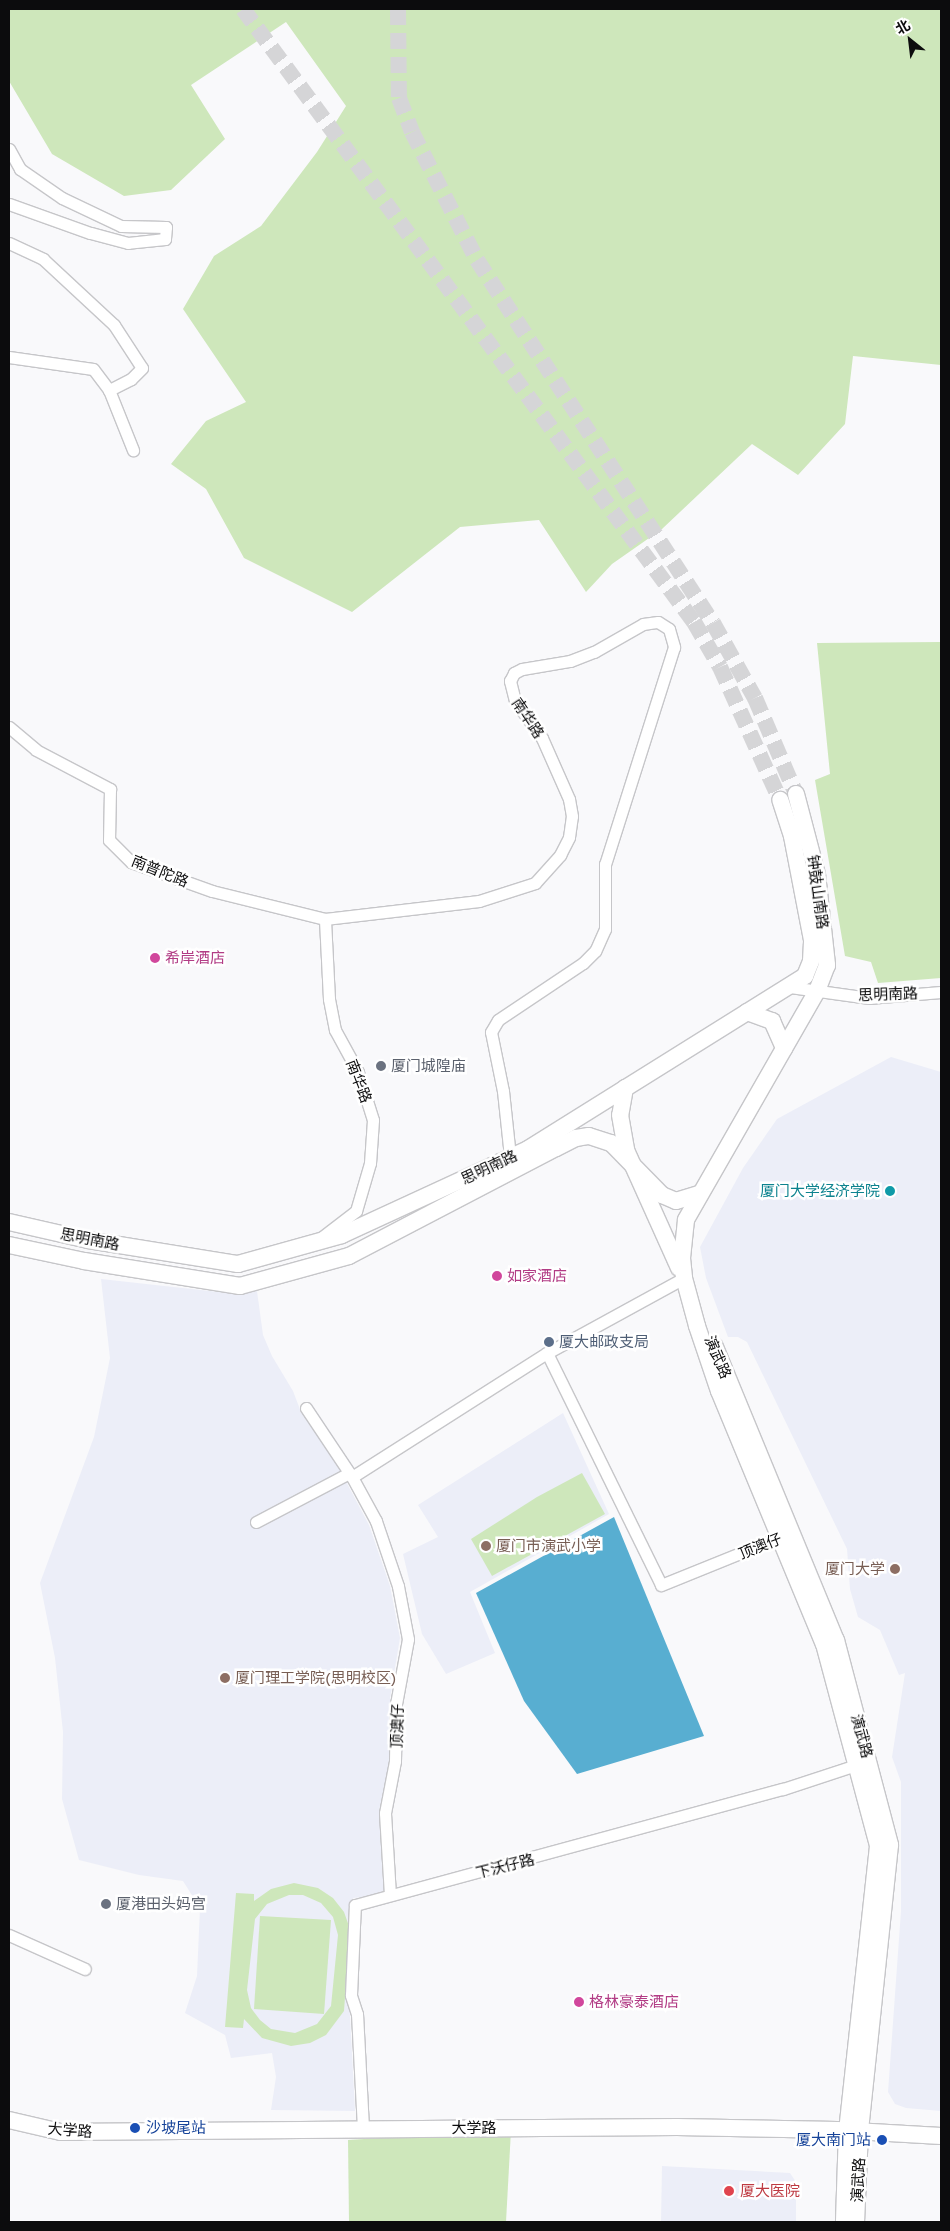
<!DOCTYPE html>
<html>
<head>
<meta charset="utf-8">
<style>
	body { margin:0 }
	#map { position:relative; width:950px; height:2231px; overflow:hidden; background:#f9f9fb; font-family:"Golos Text","Noto Sans SC",sans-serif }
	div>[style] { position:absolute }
	.built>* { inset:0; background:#eceef8 }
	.green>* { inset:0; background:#cee7bb }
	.water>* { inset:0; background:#58aed1 }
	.secondary-tunnel>* { height:16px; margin-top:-8px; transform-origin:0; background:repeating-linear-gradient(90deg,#d5d5d7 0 16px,transparent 0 24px) }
	.roads { filter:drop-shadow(1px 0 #c6c6c9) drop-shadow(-1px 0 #c6c6c9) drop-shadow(0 1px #c6c6c9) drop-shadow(0 -1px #c6c6c9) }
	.street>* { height:11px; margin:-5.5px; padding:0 5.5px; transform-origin:5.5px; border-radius:5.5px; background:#fff }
	.secondary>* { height:16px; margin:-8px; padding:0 8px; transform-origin:8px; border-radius:8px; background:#fff }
	.dots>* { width:14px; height:14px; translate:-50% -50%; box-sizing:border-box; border:2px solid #fff; border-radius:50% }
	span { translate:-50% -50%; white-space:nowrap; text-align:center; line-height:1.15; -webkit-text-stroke:5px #fff; paint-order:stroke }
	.street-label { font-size:15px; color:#0c0c0d }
	.hotel-label { font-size:15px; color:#b23c85 }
	.left { translate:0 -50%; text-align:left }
	.worship-label { font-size:15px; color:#5b616d }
	.culture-label { font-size:15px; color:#0d838f }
	.right { translate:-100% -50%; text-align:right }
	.service-label { font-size:15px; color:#4e5e75 }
	.education-label { font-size:15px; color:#785e54 }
	.transit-label { font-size:15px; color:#164399 }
	.health-label { font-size:15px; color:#be3a42 }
	.frame { position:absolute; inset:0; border:10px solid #0c0c0d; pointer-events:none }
	.north { position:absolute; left:885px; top:15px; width:50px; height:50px; -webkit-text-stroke:4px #fff; paint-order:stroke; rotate:331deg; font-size:14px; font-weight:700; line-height:20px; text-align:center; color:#0c0c0d }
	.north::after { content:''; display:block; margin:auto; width:18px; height:22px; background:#0c0c0d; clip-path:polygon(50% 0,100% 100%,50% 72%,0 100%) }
</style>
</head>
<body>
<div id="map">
	<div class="built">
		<i style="clip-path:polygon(891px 1057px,941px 1072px,941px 2111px,906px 2108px,895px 2104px,888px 2092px,901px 1911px,901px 1782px,892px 1757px,905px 1673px,899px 1675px,880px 1630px,858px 1617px,850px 1589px,847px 1549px,747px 1342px,738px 1337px,728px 1337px,706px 1278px,700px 1247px,743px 1168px,777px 1119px)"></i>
		<i style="clip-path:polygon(101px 1279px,237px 1294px,257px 1291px,263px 1335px,272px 1356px,293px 1391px,301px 1412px,331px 1453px,369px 1525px,390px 1586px,400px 1638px,390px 1698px,390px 1761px,379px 1811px,388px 1884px,382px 1895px,353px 1898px,349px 1998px,355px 2111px,271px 2110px,276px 2077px,272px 2053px,231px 2058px,225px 2035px,185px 2013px,197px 1976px,200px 1908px,183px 1881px,139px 1875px,79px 1860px,62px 1799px,63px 1732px,55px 1658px,40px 1583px,94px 1437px,110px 1358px)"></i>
		<i style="clip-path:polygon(563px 1413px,609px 1514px,470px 1592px,495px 1653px,446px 1674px,422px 1634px,403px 1554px,438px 1537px,418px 1505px)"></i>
		<i style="clip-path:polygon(662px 2166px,790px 2173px,796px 2182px,796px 2222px,661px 2222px)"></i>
	</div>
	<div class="green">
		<i style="clip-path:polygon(9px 9px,941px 9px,941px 365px,853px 356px,845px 424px,798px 475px,752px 444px,662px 529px,612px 564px,586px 592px,539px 520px,460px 527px,352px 612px,244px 558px,206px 489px,171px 464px,206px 421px,246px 402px,183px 309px,214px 256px,261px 226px,317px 152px,346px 106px,286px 22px,191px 85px,225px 139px,171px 190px,124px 196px,52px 154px,9px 81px)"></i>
		<i style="clip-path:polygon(941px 642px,941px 978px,878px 983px,871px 962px,845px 956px,815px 780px,830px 774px,817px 643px)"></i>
		<i style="clip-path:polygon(582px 1473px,605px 1514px,492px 1576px,471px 1539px,537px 1497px)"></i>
		<i style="clip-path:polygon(evenodd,294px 1883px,318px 1888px,333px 1898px,344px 1912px,350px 1929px,344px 2011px,326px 2035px,310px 2043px,291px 2046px,262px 2038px,244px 2019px,243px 2028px,225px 2027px,236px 1893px,254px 1894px,254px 1901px,271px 1889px,294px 1883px,289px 1895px,303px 1895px,321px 1903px,333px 1917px,338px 1935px,331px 2006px,317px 2024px,295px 2033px,271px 2029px,260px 2020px,251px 2008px,247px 1990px,255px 1919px,267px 1904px,289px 1895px)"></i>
		<i style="clip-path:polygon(260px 1916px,331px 1920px,324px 2014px,254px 2009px)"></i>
		<i style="clip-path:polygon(511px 2130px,506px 2222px,349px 2222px,348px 2140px)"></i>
	</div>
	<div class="water">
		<i style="clip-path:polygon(614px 1517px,704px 1736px,577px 1774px,524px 1701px,476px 1593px)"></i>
	</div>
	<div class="secondary-tunnel">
		<i style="left:243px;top:9px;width:761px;rotate:53.66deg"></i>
		<i style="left:694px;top:622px;width:52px;rotate:60deg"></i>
		<i style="left:720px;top:667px;width:146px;rotate:65.7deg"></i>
		<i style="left:398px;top:9px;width:89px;rotate:89.4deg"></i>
		<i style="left:399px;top:98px;width:36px;rotate:69deg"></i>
		<i style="left:412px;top:132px;width:144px;rotate:63.1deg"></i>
		<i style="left:477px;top:260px;width:433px;rotate:57deg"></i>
		<i style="left:713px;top:623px;width:86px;rotate:60.8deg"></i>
		<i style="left:755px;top:698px;width:104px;rotate:66.9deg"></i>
	</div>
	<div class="roads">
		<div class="street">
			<i style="left:9px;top:149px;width:23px;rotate:61deg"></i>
			<i style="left:20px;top:169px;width:51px;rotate:34.6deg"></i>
			<i style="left:62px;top:198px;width:65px;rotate:25.4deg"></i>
			<i style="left:121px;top:226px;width:45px;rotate:1.3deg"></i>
			<i style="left:166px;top:227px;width:12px;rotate:95deg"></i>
			<i style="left:165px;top:239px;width:37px;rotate:174deg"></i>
			<i style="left:128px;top:243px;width:39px;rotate:-165deg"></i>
			<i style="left:90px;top:233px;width:86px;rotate:-160.3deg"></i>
			<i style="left:9px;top:243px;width:38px;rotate:25deg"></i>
			<i style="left:43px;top:259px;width:97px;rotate:42.9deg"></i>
			<i style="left:114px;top:325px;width:51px;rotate:56.9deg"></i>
			<i style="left:142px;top:368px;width:16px;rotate:135deg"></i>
			<i style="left:131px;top:379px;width:25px;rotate:153deg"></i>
			<i style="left:109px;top:390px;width:26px;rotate:-127deg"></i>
			<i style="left:93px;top:369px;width:85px;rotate:-171.9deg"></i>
			<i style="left:109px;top:390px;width:65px;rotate:68.2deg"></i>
			<i style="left:9px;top:727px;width:35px;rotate:40deg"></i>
			<i style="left:36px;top:750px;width:84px;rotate:27.8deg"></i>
			<i style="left:110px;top:789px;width:51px;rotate:91.1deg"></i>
			<i style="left:109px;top:840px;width:31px;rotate:45deg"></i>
			<i style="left:131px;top:862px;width:86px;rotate:19.7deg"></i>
			<i style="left:212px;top:891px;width:116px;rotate:13.9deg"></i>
			<i style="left:790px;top:987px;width:80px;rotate:7.9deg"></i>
			<i style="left:869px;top:998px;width:72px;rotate:-4.8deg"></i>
			<i style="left:322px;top:1237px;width:43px;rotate:-37.4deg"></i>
			<i style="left:356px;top:1211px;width:50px;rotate:-73.7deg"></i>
			<i style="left:370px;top:1163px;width:43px;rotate:-86deg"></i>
			<i style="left:373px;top:1120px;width:50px;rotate:-107.4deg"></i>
			<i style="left:358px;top:1072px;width:48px;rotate:-118.7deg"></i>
			<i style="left:335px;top:1030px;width:32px;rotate:-101deg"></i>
			<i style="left:329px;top:999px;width:80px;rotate:-92.9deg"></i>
			<i style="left:325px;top:919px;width:155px;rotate:-6.7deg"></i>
			<i style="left:479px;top:901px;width:59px;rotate:-17.8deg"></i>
			<i style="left:535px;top:883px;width:38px;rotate:-48deg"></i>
			<i style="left:560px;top:855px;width:20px;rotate:-63deg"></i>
			<i style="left:569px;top:837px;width:21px;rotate:-82deg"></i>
			<i style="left:572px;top:816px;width:17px;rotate:-100deg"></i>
			<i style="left:569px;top:799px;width:67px;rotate:-113.9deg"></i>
			<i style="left:542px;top:738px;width:46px;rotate:-126.1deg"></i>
			<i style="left:515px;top:701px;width:21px;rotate:-104deg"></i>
			<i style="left:510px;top:681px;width:9px;rotate:-63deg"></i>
			<i style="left:514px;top:673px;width:9px;rotate:-27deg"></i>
			<i style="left:522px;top:669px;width:49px;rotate:-9.5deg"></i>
			<i style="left:570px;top:661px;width:26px;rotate:-21deg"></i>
			<i style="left:594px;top:652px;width:56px;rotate:-29.7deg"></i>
			<i style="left:643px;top:624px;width:15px;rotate:-8deg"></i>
			<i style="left:658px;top:622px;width:13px;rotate:32deg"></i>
			<i style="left:669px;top:629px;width:19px;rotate:74deg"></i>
			<i style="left:674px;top:647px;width:228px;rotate:107.6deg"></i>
			<i style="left:605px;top:864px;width:65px;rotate:90deg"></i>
			<i style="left:605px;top:929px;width:24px;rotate:114deg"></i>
			<i style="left:595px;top:951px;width:17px;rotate:135deg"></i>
			<i style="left:583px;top:963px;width:102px;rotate:146.2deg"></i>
			<i style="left:498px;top:1020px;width:14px;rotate:120deg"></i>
			<i style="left:491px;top:1032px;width:60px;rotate:78.5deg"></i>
			<i style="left:503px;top:1091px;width:66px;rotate:83.9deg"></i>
			<i style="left:547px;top:1353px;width:258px;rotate:63.8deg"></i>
			<i style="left:661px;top:1585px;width:134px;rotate:-22deg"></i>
			<i style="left:306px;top:1408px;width:83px;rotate:56.3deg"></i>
			<i style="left:256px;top:1522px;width:105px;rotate:-27.8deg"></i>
			<i style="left:390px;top:1895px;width:82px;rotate:-93.5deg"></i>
			<i style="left:385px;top:1813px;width:53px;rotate:-79.1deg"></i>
			<i style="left:395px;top:1761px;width:57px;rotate:-89deg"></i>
			<i style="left:396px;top:1704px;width:66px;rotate:-79.5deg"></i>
			<i style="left:408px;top:1639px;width:54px;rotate:-100.7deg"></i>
			<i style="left:398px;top:1586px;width:69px;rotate:-108.7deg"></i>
			<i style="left:376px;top:1521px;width:50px;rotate:-118.6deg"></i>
			<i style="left:352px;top:1477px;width:231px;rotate:-32.5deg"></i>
			<i style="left:547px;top:1353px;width:156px;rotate:-28.7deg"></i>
			<i style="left:9px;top:1935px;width:83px;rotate:24.1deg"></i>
			<i style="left:363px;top:2128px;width:114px;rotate:-93deg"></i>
			<i style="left:357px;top:2014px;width:20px;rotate:-108deg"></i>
			<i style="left:351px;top:1995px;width:90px;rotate:-87.5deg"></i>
			<i style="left:355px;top:1905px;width:443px;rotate:-15.2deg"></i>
			<i style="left:783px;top:1789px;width:83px;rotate:-18.2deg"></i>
		</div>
		<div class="secondary">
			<i style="left:796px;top:794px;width:83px;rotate:75.3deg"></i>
			<i style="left:817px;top:874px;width:92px;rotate:83.7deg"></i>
			<i style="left:827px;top:965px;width:28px;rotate:111deg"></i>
			<i style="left:817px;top:991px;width:264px;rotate:119.8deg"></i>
			<i style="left:686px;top:1220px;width:38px;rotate:96deg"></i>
			<i style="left:682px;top:1258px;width:20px;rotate:84deg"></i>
			<i style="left:684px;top:1278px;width:50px;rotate:74.8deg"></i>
			<i style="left:697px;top:1326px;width:69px;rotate:71.3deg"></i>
			<i style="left:719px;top:1391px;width:274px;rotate:67.5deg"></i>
			<i style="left:824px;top:1644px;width:209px;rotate:75deg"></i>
			<i style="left:878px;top:1846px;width:286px;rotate:96.2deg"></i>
			<i style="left:847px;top:2130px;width:92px;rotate:91.9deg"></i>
			<i style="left:747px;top:1012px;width:27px;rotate:20deg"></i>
			<i style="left:772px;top:1021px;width:30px;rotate:66deg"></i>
			<i style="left:625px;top:1088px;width:27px;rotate:100deg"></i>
			<i style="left:620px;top:1115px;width:36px;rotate:80deg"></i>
			<i style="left:626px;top:1150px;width:129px;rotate:65.8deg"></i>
			<i style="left:9px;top:1222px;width:81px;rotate:12.8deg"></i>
			<i style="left:88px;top:1240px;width:152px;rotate:9.1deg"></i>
			<i style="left:238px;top:1264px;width:108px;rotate:-15.6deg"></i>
			<i style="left:342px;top:1235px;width:205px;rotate:-24.8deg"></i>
			<i style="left:528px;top:1149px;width:327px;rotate:-32deg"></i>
			<i style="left:805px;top:976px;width:16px;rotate:-68deg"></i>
			<i style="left:811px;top:961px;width:21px;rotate:-87deg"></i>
			<i style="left:812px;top:940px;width:106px;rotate:-100.9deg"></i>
			<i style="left:792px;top:836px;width:38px;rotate:-108deg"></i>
			<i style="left:9px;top:1245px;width:77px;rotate:12deg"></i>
			<i style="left:84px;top:1261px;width:158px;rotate:9.1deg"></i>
			<i style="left:240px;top:1286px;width:113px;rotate:-15.4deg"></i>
			<i style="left:349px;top:1256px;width:233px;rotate:-27.6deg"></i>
			<i style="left:556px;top:1148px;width:22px;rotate:-27deg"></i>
			<i style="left:576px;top:1138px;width:13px;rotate:-9deg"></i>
			<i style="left:589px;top:1136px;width:23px;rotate:18deg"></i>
			<i style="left:611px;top:1143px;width:73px;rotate:45.6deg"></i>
			<i style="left:662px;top:1195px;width:15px;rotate:23deg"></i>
			<i style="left:676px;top:1201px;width:24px;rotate:-17deg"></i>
			<i style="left:715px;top:1347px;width:317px;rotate:67.6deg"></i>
			<i style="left:836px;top:1640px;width:212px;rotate:75.2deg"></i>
			<i style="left:890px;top:1845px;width:288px;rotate:96deg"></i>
			<i style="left:860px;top:2131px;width:91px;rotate:92.5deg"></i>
			<i style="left:9px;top:2120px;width:53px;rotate:13deg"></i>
			<i style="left:61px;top:2132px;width:616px;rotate:-0.47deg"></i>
			<i style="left:677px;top:2127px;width:160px;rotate:1.1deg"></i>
			<i style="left:837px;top:2130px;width:104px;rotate:3.3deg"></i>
		</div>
	</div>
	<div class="dots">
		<i style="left:155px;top:958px;background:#d1479c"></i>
		<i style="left:381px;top:1066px;background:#6b7280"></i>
		<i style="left:890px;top:1191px;background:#0f9aa8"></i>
		<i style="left:497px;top:1276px;background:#d1479c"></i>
		<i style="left:549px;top:1342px;background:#5c6f8a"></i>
		<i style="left:486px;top:1546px;background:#8d6e63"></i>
		<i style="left:895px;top:1569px;background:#8d6e63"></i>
		<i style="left:225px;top:1678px;background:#8d6e63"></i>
		<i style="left:106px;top:1904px;background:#6b7280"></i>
		<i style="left:579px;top:2002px;background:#d1479c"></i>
		<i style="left:135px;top:2128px;background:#1a4fb4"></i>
		<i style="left:882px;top:2140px;background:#1a4fb4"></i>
		<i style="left:729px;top:2191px;background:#e0444e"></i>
	</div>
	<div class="street-label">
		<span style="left:528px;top:718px;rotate:56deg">南华路</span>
		<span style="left:160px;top:871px;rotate:22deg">南普陀路</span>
		<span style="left:818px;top:892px;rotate:82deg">钟鼓山南路</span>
		<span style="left:888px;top:994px;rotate:-2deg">思明南路</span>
		<span style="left:359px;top:1081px;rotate:69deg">南华路</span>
		<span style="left:489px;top:1167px;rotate:-25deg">思明南路</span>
		<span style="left:90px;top:1239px;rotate:11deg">思明南路</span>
		<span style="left:718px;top:1357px;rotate:67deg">演武路</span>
		<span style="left:760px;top:1546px;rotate:-22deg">顶澳仔</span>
		<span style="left:397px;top:1726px;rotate:-88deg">顶澳仔</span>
		<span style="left:862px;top:1736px;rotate:75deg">演武路</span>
		<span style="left:505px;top:1866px;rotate:-14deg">下沃仔路</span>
		<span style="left:474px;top:2128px">大学路</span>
		<span style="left:70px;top:2130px;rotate:4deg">大学路</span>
		<span style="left:858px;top:2180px;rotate:-87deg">演武路</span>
	</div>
	<div class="hotel-label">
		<span class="left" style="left:165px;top:958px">希岸酒店</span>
		<span class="left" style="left:507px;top:1276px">如家酒店</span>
		<span class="left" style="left:589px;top:2002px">格林豪泰酒店</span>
	</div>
	<div class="worship-label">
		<span class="left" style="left:391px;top:1066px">厦门城隍庙</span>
		<span class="left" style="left:116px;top:1904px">厦港田头妈宫</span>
	</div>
	<div class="culture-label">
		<span class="right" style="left:880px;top:1191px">厦门大学经济学院</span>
	</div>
	<div class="service-label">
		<span class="left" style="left:559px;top:1342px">厦大邮政支局</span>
	</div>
	<div class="education-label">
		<span class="left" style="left:496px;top:1546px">厦门市演武小学</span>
		<span class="right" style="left:885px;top:1569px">厦门大学</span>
		<span class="left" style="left:235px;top:1678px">厦门理工学院(思明校区)</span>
	</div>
	<div class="transit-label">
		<span class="left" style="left:146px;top:2128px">沙坡尾站</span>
		<span class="right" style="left:871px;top:2140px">厦大南门站</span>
	</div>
	<div class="health-label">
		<span class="left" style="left:740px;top:2191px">厦大医院</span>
	</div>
	<div class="frame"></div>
	<div class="north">北</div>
</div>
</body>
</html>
